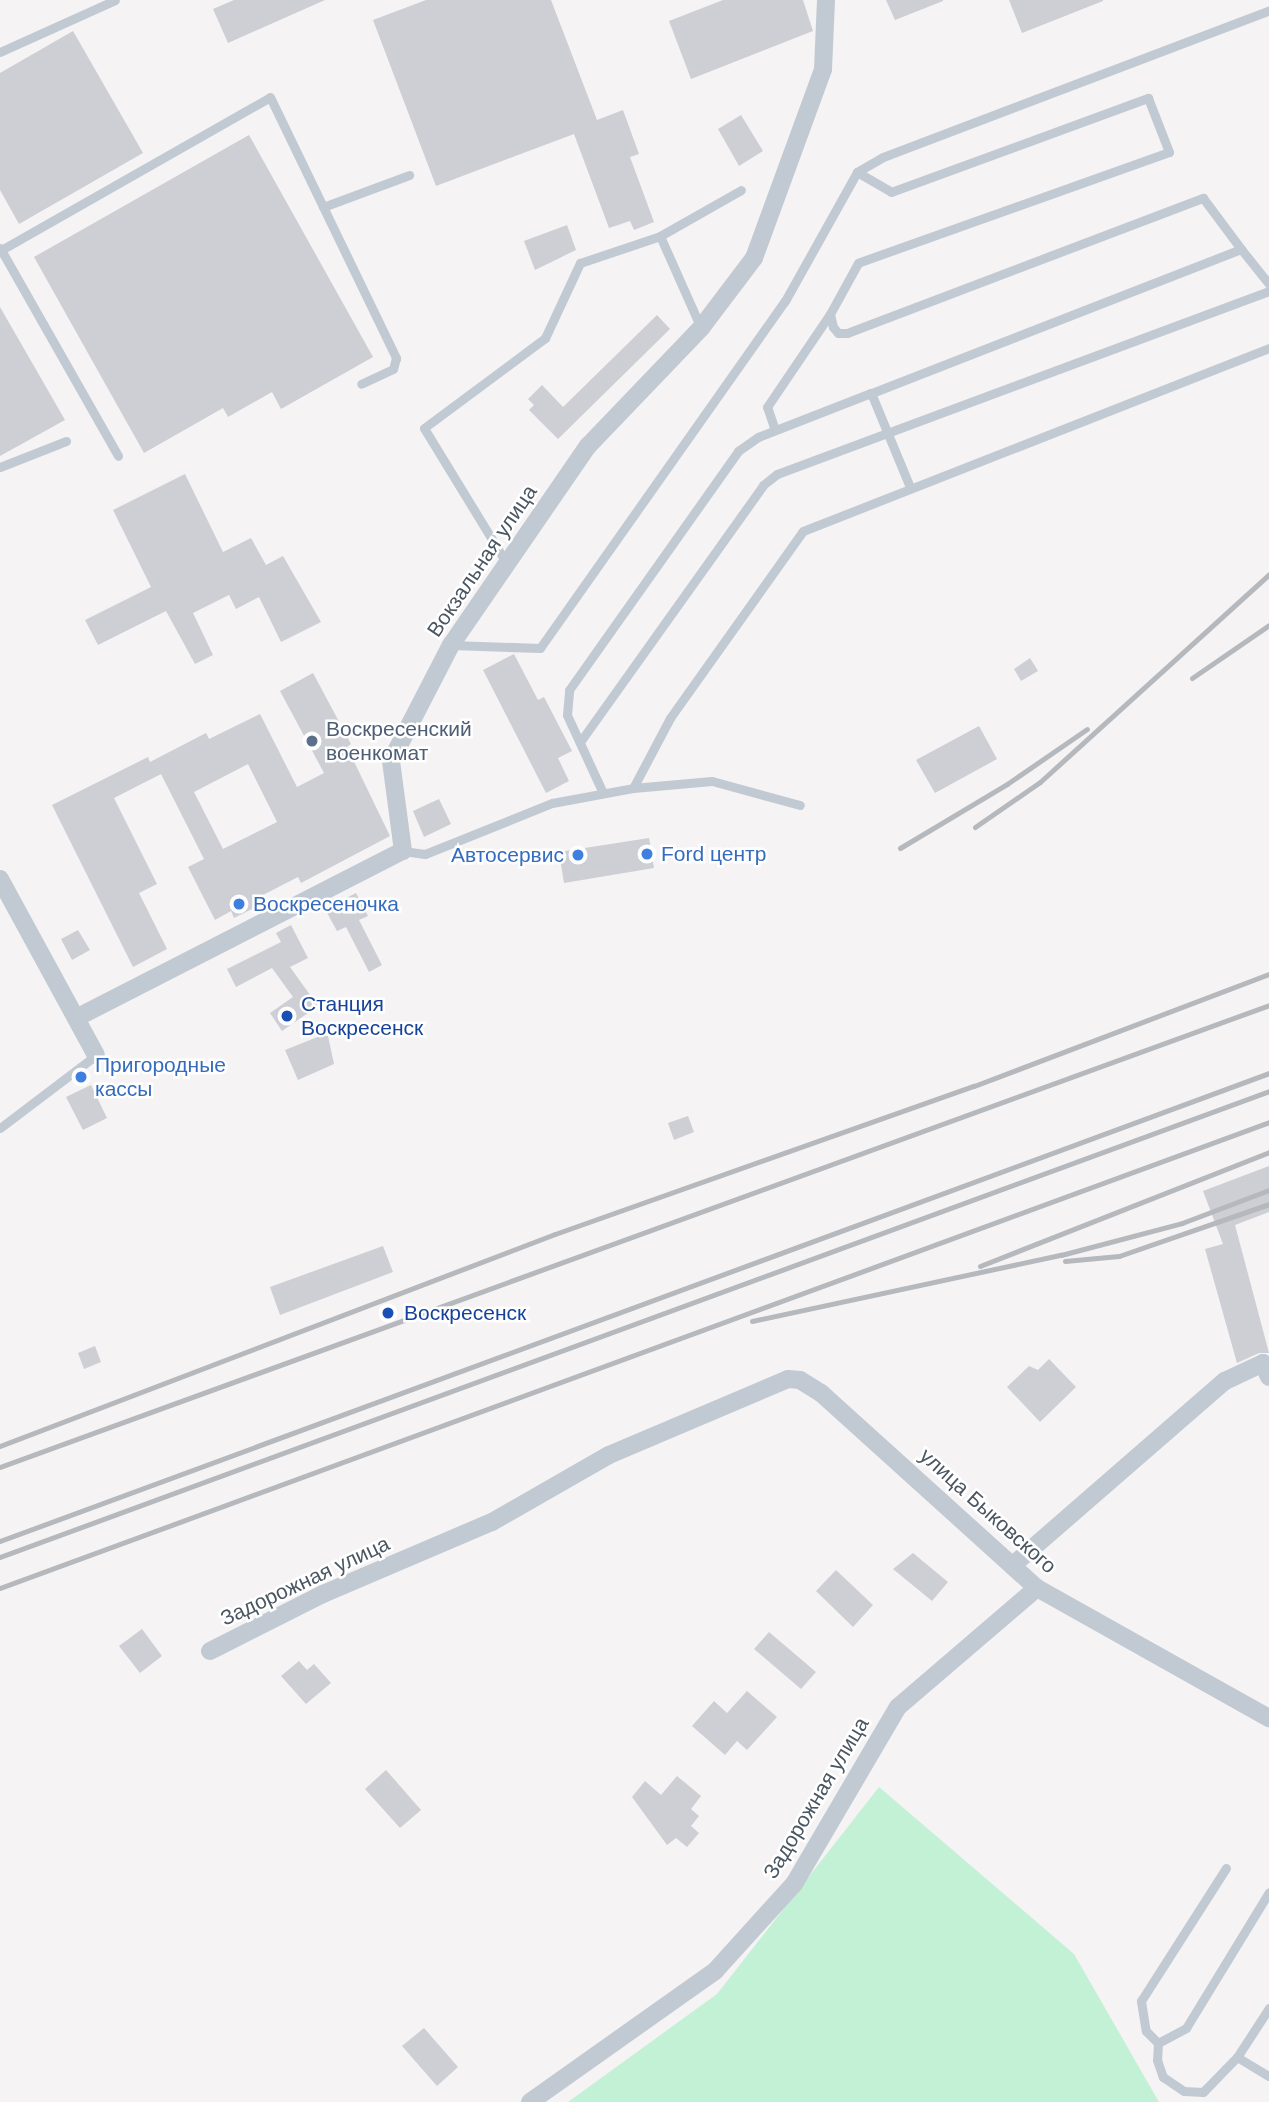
<!DOCTYPE html>
<html>
<head>
<meta charset="utf-8">
<style>
	body { margin:0 }
	#map { position:relative; width:1269px; height:2102px; overflow:hidden; background:#f5f3f3; font-family:Arial,sans-serif }
	div>[style] { position:absolute }
	.green>* { inset:0; background:#c3f1d5 }
	.building>* { inset:0; background:#cdcfd5 }
	.service>* { height:9px; margin:-4.5px; padding:0 4.5px; transform-origin:4.5px; border-radius:4.5px; background:#c1cad2 }
	.minor>* { height:18px; margin:-9px; padding:0 9px; transform-origin:9px; border-radius:9px; background:#c1cad2 }
	.rail>* { height:5px; margin:-2.5px; padding:0 2.5px; transform-origin:2.5px; border-radius:2.5px; background:#b5b8bd }
	.dots>* { width:19px; height:19px; translate:-50% -50%; box-sizing:border-box; border:4px solid #fff; border-radius:50% }
	span { translate:-50% -50%; white-space:nowrap; text-align:center; line-height:1.15; -webkit-text-stroke:5px #fff; paint-order:stroke }
	.street-label { font-size:21px; color:#4a5661 }
	.service-label { font-size:21px; color:#4e5e75 }
	.left { translate:0 -50%; text-align:left }
	.shop-label { font-size:21px; color:#366cbe }
	.right { translate:-100% -50%; text-align:right }
	.transit-label { font-size:21px; color:#164399 }
</style>
</head>
<body>
<div id="map">
	<div class="green">
		<i style="clip-path:polygon(879px 1787px,1074px 1954px,1159px 2102px,568px 2102px,717px 1994px)"></i>
	</div>
	<div class="building">
		<i style="clip-path:polygon(234px 0,325px 0,228px 43px,213px 9px)"></i>
		<i style="clip-path:polygon(426px 0,551px 0,597px 120px,623px 110px,639px 154px,630px 157px,654px 222px,634px 230px,630px 221px,609px 228px,574px 134px,436px 186px,373px 20px)"></i>
		<i style="clip-path:polygon(723px 0,803px 0,813px 31px,691px 79px,669px 21px)"></i>
		<i style="clip-path:polygon(886px 0,943px 0,943px 1px,895px 20px)"></i>
		<i style="clip-path:polygon(1009px 0,1103px 0,1103px 1px,1022px 33px)"></i>
		<i style="clip-path:polygon(73px 31px,143px 153px,19px 224px,0 190px,0 73px)"></i>
		<i style="clip-path:polygon(741px 115px,763px 151px,739px 166px,718px 129px)"></i>
		<i style="clip-path:polygon(249px 135px,373px 357px,281px 409px,272px 392px,228px 417px,223px 408px,144px 453px,34px 257px)"></i>
		<i style="clip-path:polygon(567px 225px,576px 250px,535px 270px,524px 241px)"></i>
		<i style="clip-path:polygon(0 307px,65px 420px,0 456px)"></i>
		<i style="clip-path:polygon(657px 315px,670px 329px,558px 439px,529px 410px,534px 405px,528px 399px,542px 385px,563px 407px)"></i>
		<i style="clip-path:polygon(185px 474px,223px 552px,251px 538px,266px 565px,283px 556px,321px 622px,281px 642px,259px 597px,236px 609px,229px 595px,193px 613px,213px 655px,195px 664px,166px 611px,98px 645px,85px 620px,151px 587px,113px 510px)"></i>
		<i style="clip-path:polygon(514px 654px,538px 700px,544px 697px,572px 751px,558px 758px,569px 781px,546px 793px,483px 670px)"></i>
		<i style="clip-path:polygon(1030px 658px,1038px 671px,1021px 681px,1014px 669px)"></i>
		<i style="clip-path:polygon(evenodd,313px 673px,351px 744px,347px 747px,390px 836px,301px 883px,298px 877px,261px 896px,264px 903px,234px 918px,231px 911px,215px 920px,188px 867px,204px 859px,161px 774px,114px 798px,157px 884px,139px 893px,167px 949px,133px 967px,52px 805px,148px 757px,150px 762px,206px 733px,209px 739px,260px 714px,297px 787px,324px 773px,280px 691px,313px 673px,248px 764px,277px 822px,223px 849px,194px 792px,248px 764px)"></i>
		<i style="clip-path:polygon(979px 726px,997px 759px,935px 793px,916px 760px)"></i>
		<i style="clip-path:polygon(439px 799px,451px 824px,424px 837px,413px 811px)"></i>
		<i style="clip-path:polygon(649px 838px,654px 868px,564px 883px,559px 852px)"></i>
		<i style="clip-path:polygon(356px 893px,368px 916px,359px 920px,382px 965px,369px 972px,346px 927px,337px 931px,325px 909px)"></i>
		<i style="clip-path:polygon(291px 925px,308px 958px,290px 967px,318px 1006px,282px 1031px,270px 1013px,293px 997px,272px 968px,236px 987px,227px 969px,281px 942px,276px 933px)"></i>
		<i style="clip-path:polygon(78px 930px,90px 950px,72px 960px,61px 939px)"></i>
		<i style="clip-path:polygon(320px 1036px,328px 1036px,334px 1064px,298px 1080px,285px 1050px)"></i>
		<i style="clip-path:polygon(91px 1085px,107px 1118px,83px 1130px,66px 1097px)"></i>
		<i style="clip-path:polygon(688px 1116px,694px 1132px,674px 1140px,668px 1123px)"></i>
		<i style="clip-path:polygon(1269px 1166px,1269px 1212px,1235px 1225px,1269px 1353px,1259px 1353px,1237px 1363px,1205px 1249px,1223px 1244px,1203px 1191px)"></i>
		<i style="clip-path:polygon(383px 1246px,393px 1272px,280px 1315px,270px 1287px)"></i>
		<i style="clip-path:polygon(95px 1346px,101px 1362px,84px 1369px,78px 1353px)"></i>
		<i style="clip-path:polygon(1049px 1359px,1076px 1387px,1040px 1422px,1007px 1387px,1029px 1366px,1038px 1370px)"></i>
		<i style="clip-path:polygon(913px 1553px,948px 1582px,932px 1601px,893px 1569px)"></i>
		<i style="clip-path:polygon(836px 1570px,873px 1605px,853px 1627px,816px 1591px)"></i>
		<i style="clip-path:polygon(142px 1629px,162px 1656px,140px 1673px,119px 1646px)"></i>
		<i style="clip-path:polygon(769px 1632px,816px 1672px,801px 1689px,754px 1649px)"></i>
		<i style="clip-path:polygon(299px 1661px,307px 1670px,314px 1664px,331px 1683px,306px 1704px,281px 1676px)"></i>
		<i style="clip-path:polygon(747px 1691px,777px 1717px,747px 1750px,737px 1741px,725px 1755px,692px 1726px,714px 1701px,727px 1713px)"></i>
		<i style="clip-path:polygon(386px 1770px,421px 1810px,400px 1828px,365px 1789px)"></i>
		<i style="clip-path:polygon(677px 1776px,701px 1796px,691px 1809px,699px 1816px,691px 1826px,699px 1833px,687px 1847px,676px 1838px,667px 1845px,632px 1797px,645px 1781px,661px 1795px)"></i>
		<i style="clip-path:polygon(424px 2028px,458px 2067px,437px 2086px,402px 2046px)"></i>
	</div>
	<div class="service">
		<i style="left:0;top:52px;width:126px;rotate:-24.3deg"></i>
		<i style="left:857px;top:172px;width:30px;rotate:-30deg"></i>
		<i style="left:883px;top:157px;width:413px;rotate:-20.8deg"></i>
		<i style="left:323px;top:207px;width:92px;rotate:-20.4deg"></i>
		<i style="left:660px;top:236px;width:93px;rotate:-29.6deg"></i>
		<i style="left:0;top:248px;width:239px;rotate:60.4deg"></i>
		<i style="left:1241px;top:249px;width:45px;rotate:51.3deg"></i>
		<i style="left:1px;top:250px;width:309px;rotate:-29.6deg"></i>
		<i style="left:270px;top:97px;width:290px;rotate:64.2deg"></i>
		<i style="left:396px;top:358px;width:11px;rotate:105deg"></i>
		<i style="left:393px;top:369px;width:35px;rotate:155deg"></i>
		<i style="left:775px;top:430px;width:24px;rotate:-109deg"></i>
		<i style="left:767px;top:407px;width:112px;rotate:-55.9deg"></i>
		<i style="left:0;top:467px;width:71px;rotate:-21.5deg"></i>
		<i style="left:507px;top:564px;width:159px;rotate:-121.4deg"></i>
		<i style="left:424px;top:428px;width:151px;rotate:-36.6deg"></i>
		<i style="left:545px;top:338px;width:83px;rotate:-65deg"></i>
		<i style="left:580px;top:263px;width:84px;rotate:-18.6deg"></i>
		<i style="left:660px;top:236px;width:101px;rotate:66deg"></i>
		<i style="left:451px;top:645px;width:89px;rotate:1.9deg"></i>
		<i style="left:540px;top:648px;width:425px;rotate:-54.8deg"></i>
		<i style="left:785px;top:301px;width:148px;rotate:-60.8deg"></i>
		<i style="left:857px;top:172px;width:39px;rotate:30deg"></i>
		<i style="left:891px;top:192px;width:274px;rotate:-20.1deg"></i>
		<i style="left:1148px;top:98px;width:58px;rotate:68.7deg"></i>
		<i style="left:1169px;top:152px;width:330px;rotate:160.4deg"></i>
		<i style="left:858px;top:263px;width:58px;rotate:118.8deg"></i>
		<i style="left:830px;top:314px;width:13px;rotate:77deg"></i>
		<i style="left:833px;top:327px;width:8px;rotate:50deg"></i>
		<i style="left:838px;top:333px;width:9px"></i>
		<i style="left:847px;top:333px;width:381px;rotate:-20.8deg"></i>
		<i style="left:1203px;top:198px;width:64px;rotate:53.3deg"></i>
		<i style="left:1241px;top:249px;width:397px;rotate:158.7deg"></i>
		<i style="left:580px;top:742px;width:315px;rotate:-54.5deg"></i>
		<i style="left:763px;top:485px;width:18px;rotate:-38deg"></i>
		<i style="left:777px;top:474px;width:525px;rotate:-20.4deg"></i>
		<i style="left:633px;top:788px;width:79px;rotate:-62.1deg"></i>
		<i style="left:670px;top:718px;width:229px;rotate:-54.6deg"></i>
		<i style="left:803px;top:531px;width:501px;rotate:-21.44deg"></i>
		<i style="left:603px;top:793px;width:86px;rotate:-114.8deg"></i>
		<i style="left:567px;top:715px;width:25px;rotate:-85deg"></i>
		<i style="left:569px;top:690px;width:293px;rotate:-54.7deg"></i>
		<i style="left:738px;top:451px;width:24px;rotate:-35deg"></i>
		<i style="left:758px;top:437px;width:121px;rotate:-21.3deg"></i>
		<i style="left:871px;top:393px;width:102px;rotate:67.5deg"></i>
		<i style="left:403px;top:851px;width:22px;rotate:8deg"></i>
		<i style="left:425px;top:854px;width:137px;rotate:-21.9deg"></i>
		<i style="left:552px;top:803px;width:82px;rotate:-10.5deg"></i>
		<i style="left:633px;top:788px;width:79px;rotate:-5.1deg"></i>
		<i style="left:712px;top:781px;width:91px;rotate:15.3deg"></i>
		<i style="left:0;top:1128px;width:121px;rotate:-37.2deg"></i>
		<i style="left:1226px;top:1868px;width:158px;rotate:122.6deg"></i>
		<i style="left:1141px;top:2001px;width:30px;rotate:81deg"></i>
		<i style="left:1146px;top:2031px;width:17px;rotate:45deg"></i>
		<i style="left:1158px;top:2043px;width:32px;rotate:-28deg"></i>
		<i style="left:1186px;top:2028px;width:159px;rotate:-58.6deg"></i>
		<i style="left:1269px;top:2008px;width:59px;rotate:123.1deg"></i>
		<i style="left:1237px;top:2057px;width:37px;rotate:31deg"></i>
		<i style="left:1158px;top:2043px;width:17px;rotate:93deg"></i>
		<i style="left:1157px;top:2060px;width:18px;rotate:71deg"></i>
		<i style="left:1163px;top:2077px;width:25px;rotate:34deg"></i>
		<i style="left:1184px;top:2091px;width:19px;rotate:3deg"></i>
		<i style="left:1203px;top:2092px;width:49px;rotate:-45.8deg"></i>
	</div>
	<div class="minor">
		<i style="left:0;top:879px;width:200px;rotate:61.4deg"></i>
		<i style="left:76px;top:1018px;width:367px;rotate:-27.1deg"></i>
		<i style="left:403px;top:851px;width:91px;rotate:-97.6deg"></i>
		<i style="left:391px;top:761px;width:131px;rotate:-62.7deg"></i>
		<i style="left:451px;top:645px;width:242px;rotate:-55.5deg"></i>
		<i style="left:588px;top:446px;width:163px;rotate:-46.2deg"></i>
		<i style="left:701px;top:328px;width:88px;rotate:-52.9deg"></i>
		<i style="left:754px;top:258px;width:201px;rotate:-69.9deg"></i>
		<i style="left:823px;top:69px;width:69px;rotate:-87.5deg"></i>
		<i style="left:1013px;top:1565px;width:281px;rotate:-41deg"></i>
		<i style="left:1225px;top:1381px;width:42px;rotate:-25.3deg"></i>
		<i style="left:1263px;top:1363px;width:15px;rotate:67deg"></i>
		<i style="left:210px;top:1651px;width:127px;rotate:-26.8deg"></i>
		<i style="left:323px;top:1594px;width:184px;rotate:-23.1deg"></i>
		<i style="left:492px;top:1522px;width:135px;rotate:-29.8deg"></i>
		<i style="left:609px;top:1455px;width:194px;rotate:-23deg"></i>
		<i style="left:788px;top:1379px;width:12px;rotate:5deg"></i>
		<i style="left:800px;top:1380px;width:25px;rotate:32deg"></i>
		<i style="left:821px;top:1393px;width:291px;rotate:42.1deg"></i>
		<i style="left:1037px;top:1588px;width:266px;rotate:29.3deg"></i>
		<i style="left:530px;top:2102px;width:227px;rotate:-35.3deg"></i>
		<i style="left:715px;top:1971px;width:118px;rotate:-47.8deg"></i>
		<i style="left:794px;top:1884px;width:205px;rotate:-59.6deg"></i>
		<i style="left:898px;top:1707px;width:183px;rotate:-40.6deg"></i>
	</div>
	<div class="rail">
		<i style="left:1192px;top:678px;width:93px;rotate:-34.5deg"></i>
		<i style="left:975px;top:827px;width:79px;rotate:-34.7deg"></i>
		<i style="left:1040px;top:782px;width:309px;rotate:-42.2deg"></i>
		<i style="left:900px;top:848px;width:125px;rotate:-30.9deg"></i>
		<i style="left:1007px;top:784px;width:97px;rotate:-34.5deg"></i>
		<i style="left:1065px;top:1261px;width:54px;rotate:-5.3deg"></i>
		<i style="left:1119px;top:1256px;width:159px;rotate:-19.1deg"></i>
		<i style="left:980px;top:1266px;width:311px;rotate:-21.5deg"></i>
		<i style="left:752px;top:1321px;width:316px;rotate:-12.1deg"></i>
		<i style="left:1061px;top:1255px;width:125px;rotate:-14.8deg"></i>
		<i style="left:1182px;top:1223px;width:93px;rotate:-20.8deg"></i>
		<i style="left:0;top:1446px;width:594px;rotate:-20.91deg"></i>
		<i style="left:555px;top:1234px;width:444px;rotate:-19.5deg"></i>
		<i style="left:974px;top:1086px;width:316px;rotate:-20.8deg"></i>
		<i style="left:0;top:1467px;width:1350px;rotate:-20deg"></i>
		<i style="left:0;top:1541px;width:1353px;rotate:-20.24deg"></i>
		<i style="left:0;top:1557px;width:1352px;rotate:-20.16deg"></i>
		<i style="left:0;top:1588px;width:1352px;rotate:-20.16deg"></i>
	</div>
	<div class="dots">
		<i style="left:312px;top:741px;background:#5c6f8a"></i>
		<i style="left:647px;top:854px;background:#3f7fe0"></i>
		<i style="left:578px;top:855px;background:#3f7fe0"></i>
		<i style="left:239px;top:904px;background:#3f7fe0"></i>
		<i style="left:287px;top:1016px;background:#1a4fb4"></i>
		<i style="left:81px;top:1077px;background:#3f7fe0"></i>
		<i style="left:388px;top:1313px;background:#1a4fb4"></i>
	</div>
	<div class="street-label">
		<span style="left:482px;top:561px;rotate:-56deg">Вокзальная улица</span>
		<span style="left:988px;top:1511px;rotate:42deg">улица Быковского</span>
		<span style="left:305px;top:1581px;rotate:-25deg">Задорожная улица</span>
		<span style="left:816px;top:1798px;rotate:-59deg">Задорожная улица</span>
	</div>
	<div class="service-label">
		<span class="left" style="left:326px;top:741px">Воскресенский<br>военкомат</span>
	</div>
	<div class="shop-label">
		<span class="left" style="left:661px;top:854px">Ford центр</span>
		<span class="right" style="left:564px;top:855px">Автосервис</span>
		<span class="left" style="left:253px;top:904px">Воскресеночка</span>
		<span class="left" style="left:95px;top:1077px">Пригородные<br>кассы</span>
	</div>
	<div class="transit-label">
		<span class="left" style="left:301px;top:1016px">Станция<br>Воскресенск</span>
		<span class="left" style="left:404px;top:1313px">Воскресенск</span>
	</div>
</div>
</body>
</html>
